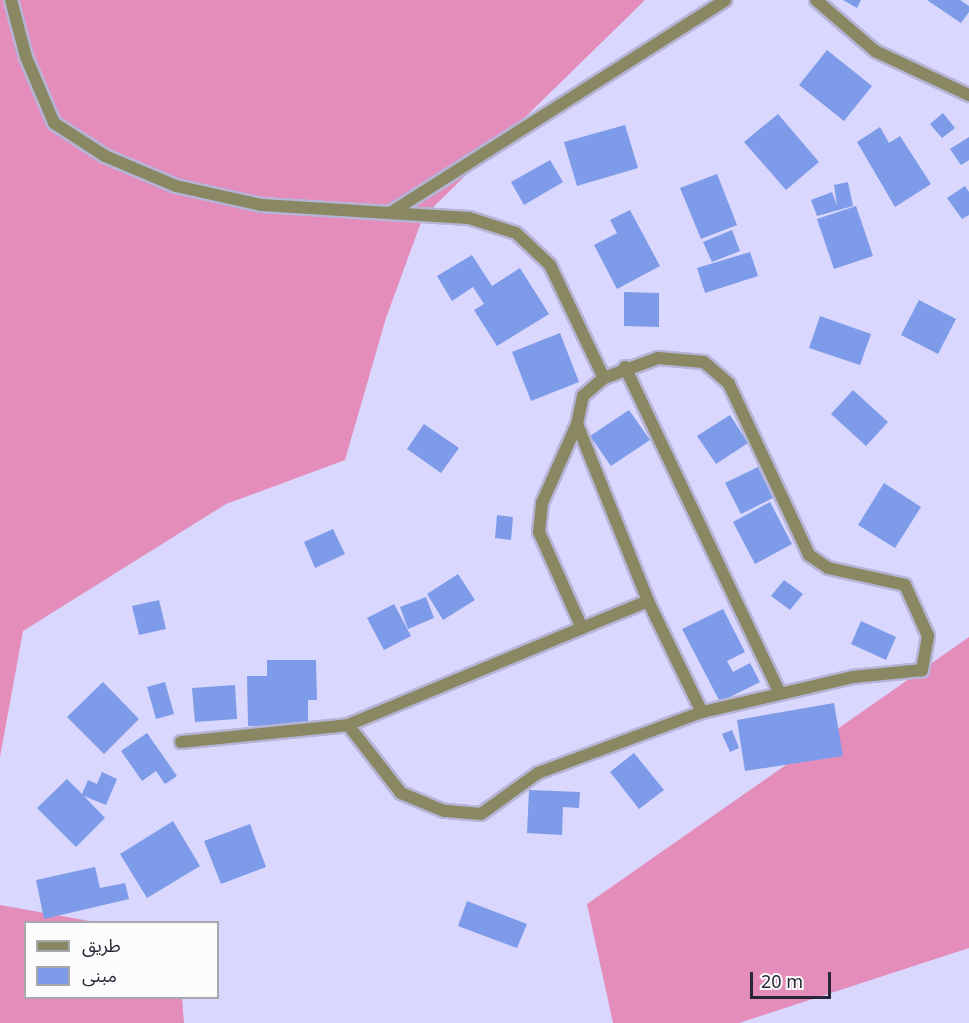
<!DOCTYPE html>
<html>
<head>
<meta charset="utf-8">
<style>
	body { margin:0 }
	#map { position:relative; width:969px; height:1023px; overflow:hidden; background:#d9d7fd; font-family:Georgia,"Noto Sans Arabic",serif }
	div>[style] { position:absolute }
	.forest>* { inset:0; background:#e48dbb }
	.building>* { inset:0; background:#7d9be9 }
	.roads { filter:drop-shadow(2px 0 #b6b4d6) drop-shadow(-2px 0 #b6b4d6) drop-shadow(0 2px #b6b4d6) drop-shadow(0 -2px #b6b4d6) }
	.minor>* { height:12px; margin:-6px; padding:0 6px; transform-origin:6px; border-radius:6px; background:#898862 }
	span { translate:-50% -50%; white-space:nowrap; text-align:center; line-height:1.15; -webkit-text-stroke:4.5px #fcfcfc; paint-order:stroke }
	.legend { position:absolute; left:24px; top:921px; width:195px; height:78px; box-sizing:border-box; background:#fcfcfc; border:2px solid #a7a7ae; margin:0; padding:8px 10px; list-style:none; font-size:18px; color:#282738 }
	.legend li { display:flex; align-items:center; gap:12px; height:30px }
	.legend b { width:30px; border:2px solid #a7a7ae }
	.scale { position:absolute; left:750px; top:972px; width:81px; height:27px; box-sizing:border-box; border:3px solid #282738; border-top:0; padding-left:8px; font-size:18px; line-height:21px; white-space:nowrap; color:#282738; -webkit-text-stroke:4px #fcfcfc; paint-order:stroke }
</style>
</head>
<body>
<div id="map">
	<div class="forest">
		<i style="clip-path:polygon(0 0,645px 0,423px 217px,386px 318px,345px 460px,226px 504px,23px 631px,0 757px)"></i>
		<i style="clip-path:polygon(969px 637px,969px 948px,739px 1023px,613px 1023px,587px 904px)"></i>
		<i style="clip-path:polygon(0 905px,95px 922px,26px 922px,26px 998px,182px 998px,184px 1023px,0 1023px)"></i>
	</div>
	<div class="building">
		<i style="clip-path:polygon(843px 0,861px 0,857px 8px)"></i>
		<i style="clip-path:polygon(927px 0,960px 0,969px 6px,969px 12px,961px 23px)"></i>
		<i style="clip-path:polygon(827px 50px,872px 86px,844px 121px,799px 85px)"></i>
		<i style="clip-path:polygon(943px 113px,955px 128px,942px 138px,930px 124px)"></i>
		<i style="clip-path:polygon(778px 114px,819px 162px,786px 190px,744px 142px)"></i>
		<i style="clip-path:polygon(625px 125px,638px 168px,577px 186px,564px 142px)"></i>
		<i style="clip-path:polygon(880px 127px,889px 143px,900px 136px,931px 184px,895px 207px,857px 142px)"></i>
		<i style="clip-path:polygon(969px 137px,969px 160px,961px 165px,950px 149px)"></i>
		<i style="clip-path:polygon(550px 160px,563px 182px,524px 205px,511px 182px)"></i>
		<i style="clip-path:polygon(717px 174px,737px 225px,701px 239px,680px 188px)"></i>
		<i style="clip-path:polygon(848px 182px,853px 206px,817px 216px,811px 200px,832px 192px,837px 206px,834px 185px)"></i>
		<i style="clip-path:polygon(965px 186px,969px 192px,969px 215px,962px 219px,947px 198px)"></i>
		<i style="clip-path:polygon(856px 206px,873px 256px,834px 269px,817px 219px)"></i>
		<i style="clip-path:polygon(630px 210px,660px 266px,617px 289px,594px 245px,617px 233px,610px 220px)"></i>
		<i style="clip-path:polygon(732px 230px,740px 251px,712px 262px,703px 242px)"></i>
		<i style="clip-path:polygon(750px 252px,758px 276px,705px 293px,697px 268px)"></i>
		<i style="clip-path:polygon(472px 255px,492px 286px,520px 268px,549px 314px,497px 346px,474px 310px,484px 304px,473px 287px,452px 301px,437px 276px)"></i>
		<i style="clip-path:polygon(624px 292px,659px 293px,659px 327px,624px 326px)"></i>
		<i style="clip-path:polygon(919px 300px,956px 319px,938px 354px,901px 335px)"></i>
		<i style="clip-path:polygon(820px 316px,871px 334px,860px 365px,809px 348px)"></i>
		<i style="clip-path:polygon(560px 333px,579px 382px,531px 401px,512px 352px)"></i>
		<i style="clip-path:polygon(853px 390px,888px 422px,866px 446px,831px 414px)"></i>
		<i style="clip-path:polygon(629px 410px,650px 440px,611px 466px,590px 436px)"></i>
		<i style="clip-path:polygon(730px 415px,748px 443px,716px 464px,697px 436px)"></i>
		<i style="clip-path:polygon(424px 424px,459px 448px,441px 473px,407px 449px)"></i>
		<i style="clip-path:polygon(758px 467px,773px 498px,741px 514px,725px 483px)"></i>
		<i style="clip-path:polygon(884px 483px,921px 507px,895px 548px,858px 525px)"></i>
		<i style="clip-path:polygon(770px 502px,792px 544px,755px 564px,733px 522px)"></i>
		<i style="clip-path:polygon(497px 515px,513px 517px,511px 540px,495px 538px)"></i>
		<i style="clip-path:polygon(333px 529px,345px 554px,315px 568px,304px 542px)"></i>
		<i style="clip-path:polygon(458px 574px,475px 600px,443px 620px,427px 594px)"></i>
		<i style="clip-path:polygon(784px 580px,803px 594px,790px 610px,771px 596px)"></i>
		<i style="clip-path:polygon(426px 597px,434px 618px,408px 629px,400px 607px)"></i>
		<i style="clip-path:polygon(159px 600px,166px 629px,139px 635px,132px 606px)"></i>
		<i style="clip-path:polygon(394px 604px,411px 636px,384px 650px,367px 618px)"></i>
		<i style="clip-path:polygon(723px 609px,745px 652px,727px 661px,733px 672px,750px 663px,760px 682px,720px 702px,682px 629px)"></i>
		<i style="clip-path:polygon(861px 621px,896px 637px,886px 660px,851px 644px)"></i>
		<i style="clip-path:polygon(267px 660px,316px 660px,317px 700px,308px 700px,308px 725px,248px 726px,247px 676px,267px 676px)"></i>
		<i style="clip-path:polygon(103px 682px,139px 719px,104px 754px,67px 717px)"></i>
		<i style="clip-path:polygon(165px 682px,174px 714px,156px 719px,147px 687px)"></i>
		<i style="clip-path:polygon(235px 685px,237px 719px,195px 722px,192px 688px)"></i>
		<i style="clip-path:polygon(834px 703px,843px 756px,745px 771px,737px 720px)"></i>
		<i style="clip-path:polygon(732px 730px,739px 748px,730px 752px,722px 734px)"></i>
		<i style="clip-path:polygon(147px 733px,177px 776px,165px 784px,156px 771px,142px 781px,121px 751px)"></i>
		<i style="clip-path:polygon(634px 753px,664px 790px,639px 809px,610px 772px)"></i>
		<i style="clip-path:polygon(102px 772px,117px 779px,106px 805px,84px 796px,105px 818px,76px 847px,37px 808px,67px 779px,82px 794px,88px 780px,97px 784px)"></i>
		<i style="clip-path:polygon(529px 790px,580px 792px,579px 808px,563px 807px,562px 835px,527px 833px)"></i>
		<i style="clip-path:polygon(173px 821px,200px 866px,147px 898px,120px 854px)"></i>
		<i style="clip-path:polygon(250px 824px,266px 867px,221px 884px,204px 841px)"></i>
		<i style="clip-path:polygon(95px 867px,100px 888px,125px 883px,129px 899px,44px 919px,36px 880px)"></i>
		<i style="clip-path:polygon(467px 901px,527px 924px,517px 948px,458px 926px)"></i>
	</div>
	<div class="roads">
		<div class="minor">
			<i style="left:11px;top:0;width:59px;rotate:75.3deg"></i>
			<i style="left:26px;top:57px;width:72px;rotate:67deg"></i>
			<i style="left:54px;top:123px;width:61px;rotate:32.9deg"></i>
			<i style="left:105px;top:156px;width:77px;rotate:22.9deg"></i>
			<i style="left:176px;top:186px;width:88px;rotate:12.5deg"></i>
			<i style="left:262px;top:205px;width:207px;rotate:3.6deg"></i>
			<i style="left:469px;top:218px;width:49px;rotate:17.7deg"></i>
			<i style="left:516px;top:233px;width:47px;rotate:43.3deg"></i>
			<i style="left:550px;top:265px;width:125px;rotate:64.5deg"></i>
			<i style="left:816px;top:0;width:78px;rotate:40.8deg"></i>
			<i style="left:875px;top:51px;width:104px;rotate:25.1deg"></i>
			<i style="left:390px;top:213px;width:397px;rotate:-32.4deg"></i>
			<i style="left:625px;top:367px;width:360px;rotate:64.6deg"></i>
			<i style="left:577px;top:424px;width:191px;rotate:68.1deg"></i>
			<i style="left:648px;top:601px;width:123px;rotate:64.1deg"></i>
			<i style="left:582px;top:628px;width:71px;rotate:-22.2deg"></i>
			<i style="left:181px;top:742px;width:168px;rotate:-5.8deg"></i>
			<i style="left:348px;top:725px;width:253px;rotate:-22.5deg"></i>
			<i style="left:582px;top:628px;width:105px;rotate:-114.1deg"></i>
			<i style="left:539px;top:532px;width:29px;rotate:-84deg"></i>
			<i style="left:542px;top:503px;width:86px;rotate:-66.1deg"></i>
			<i style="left:577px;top:424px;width:29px;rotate:-78deg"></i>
			<i style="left:583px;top:396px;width:28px;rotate:-41deg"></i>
			<i style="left:604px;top:378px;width:58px;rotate:-20.3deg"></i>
			<i style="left:658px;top:358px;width:46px;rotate:5deg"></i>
			<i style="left:704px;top:362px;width:33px;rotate:41deg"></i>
			<i style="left:729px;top:384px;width:189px;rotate:64.9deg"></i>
			<i style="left:809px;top:555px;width:23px;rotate:34deg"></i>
			<i style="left:828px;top:568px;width:79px;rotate:12.4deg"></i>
			<i style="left:905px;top:585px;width:56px;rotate:65.7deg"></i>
			<i style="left:928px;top:636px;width:35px;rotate:100deg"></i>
			<i style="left:922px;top:670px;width:69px;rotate:174.2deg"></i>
			<i style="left:853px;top:677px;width:155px;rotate:166.9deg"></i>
			<i style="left:702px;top:712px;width:175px;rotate:159.6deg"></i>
			<i style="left:538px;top:773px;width:70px;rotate:144.3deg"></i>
			<i style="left:481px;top:814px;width:37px;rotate:-175deg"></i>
			<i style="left:444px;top:811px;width:47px;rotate:-157.3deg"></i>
			<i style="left:401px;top:793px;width:86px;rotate:-127.9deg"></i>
		</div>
	</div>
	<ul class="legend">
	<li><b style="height:8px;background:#898862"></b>طريق</li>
	<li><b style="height:16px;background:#7d9be9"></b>مبنى</li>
	</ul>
	<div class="scale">20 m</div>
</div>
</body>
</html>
